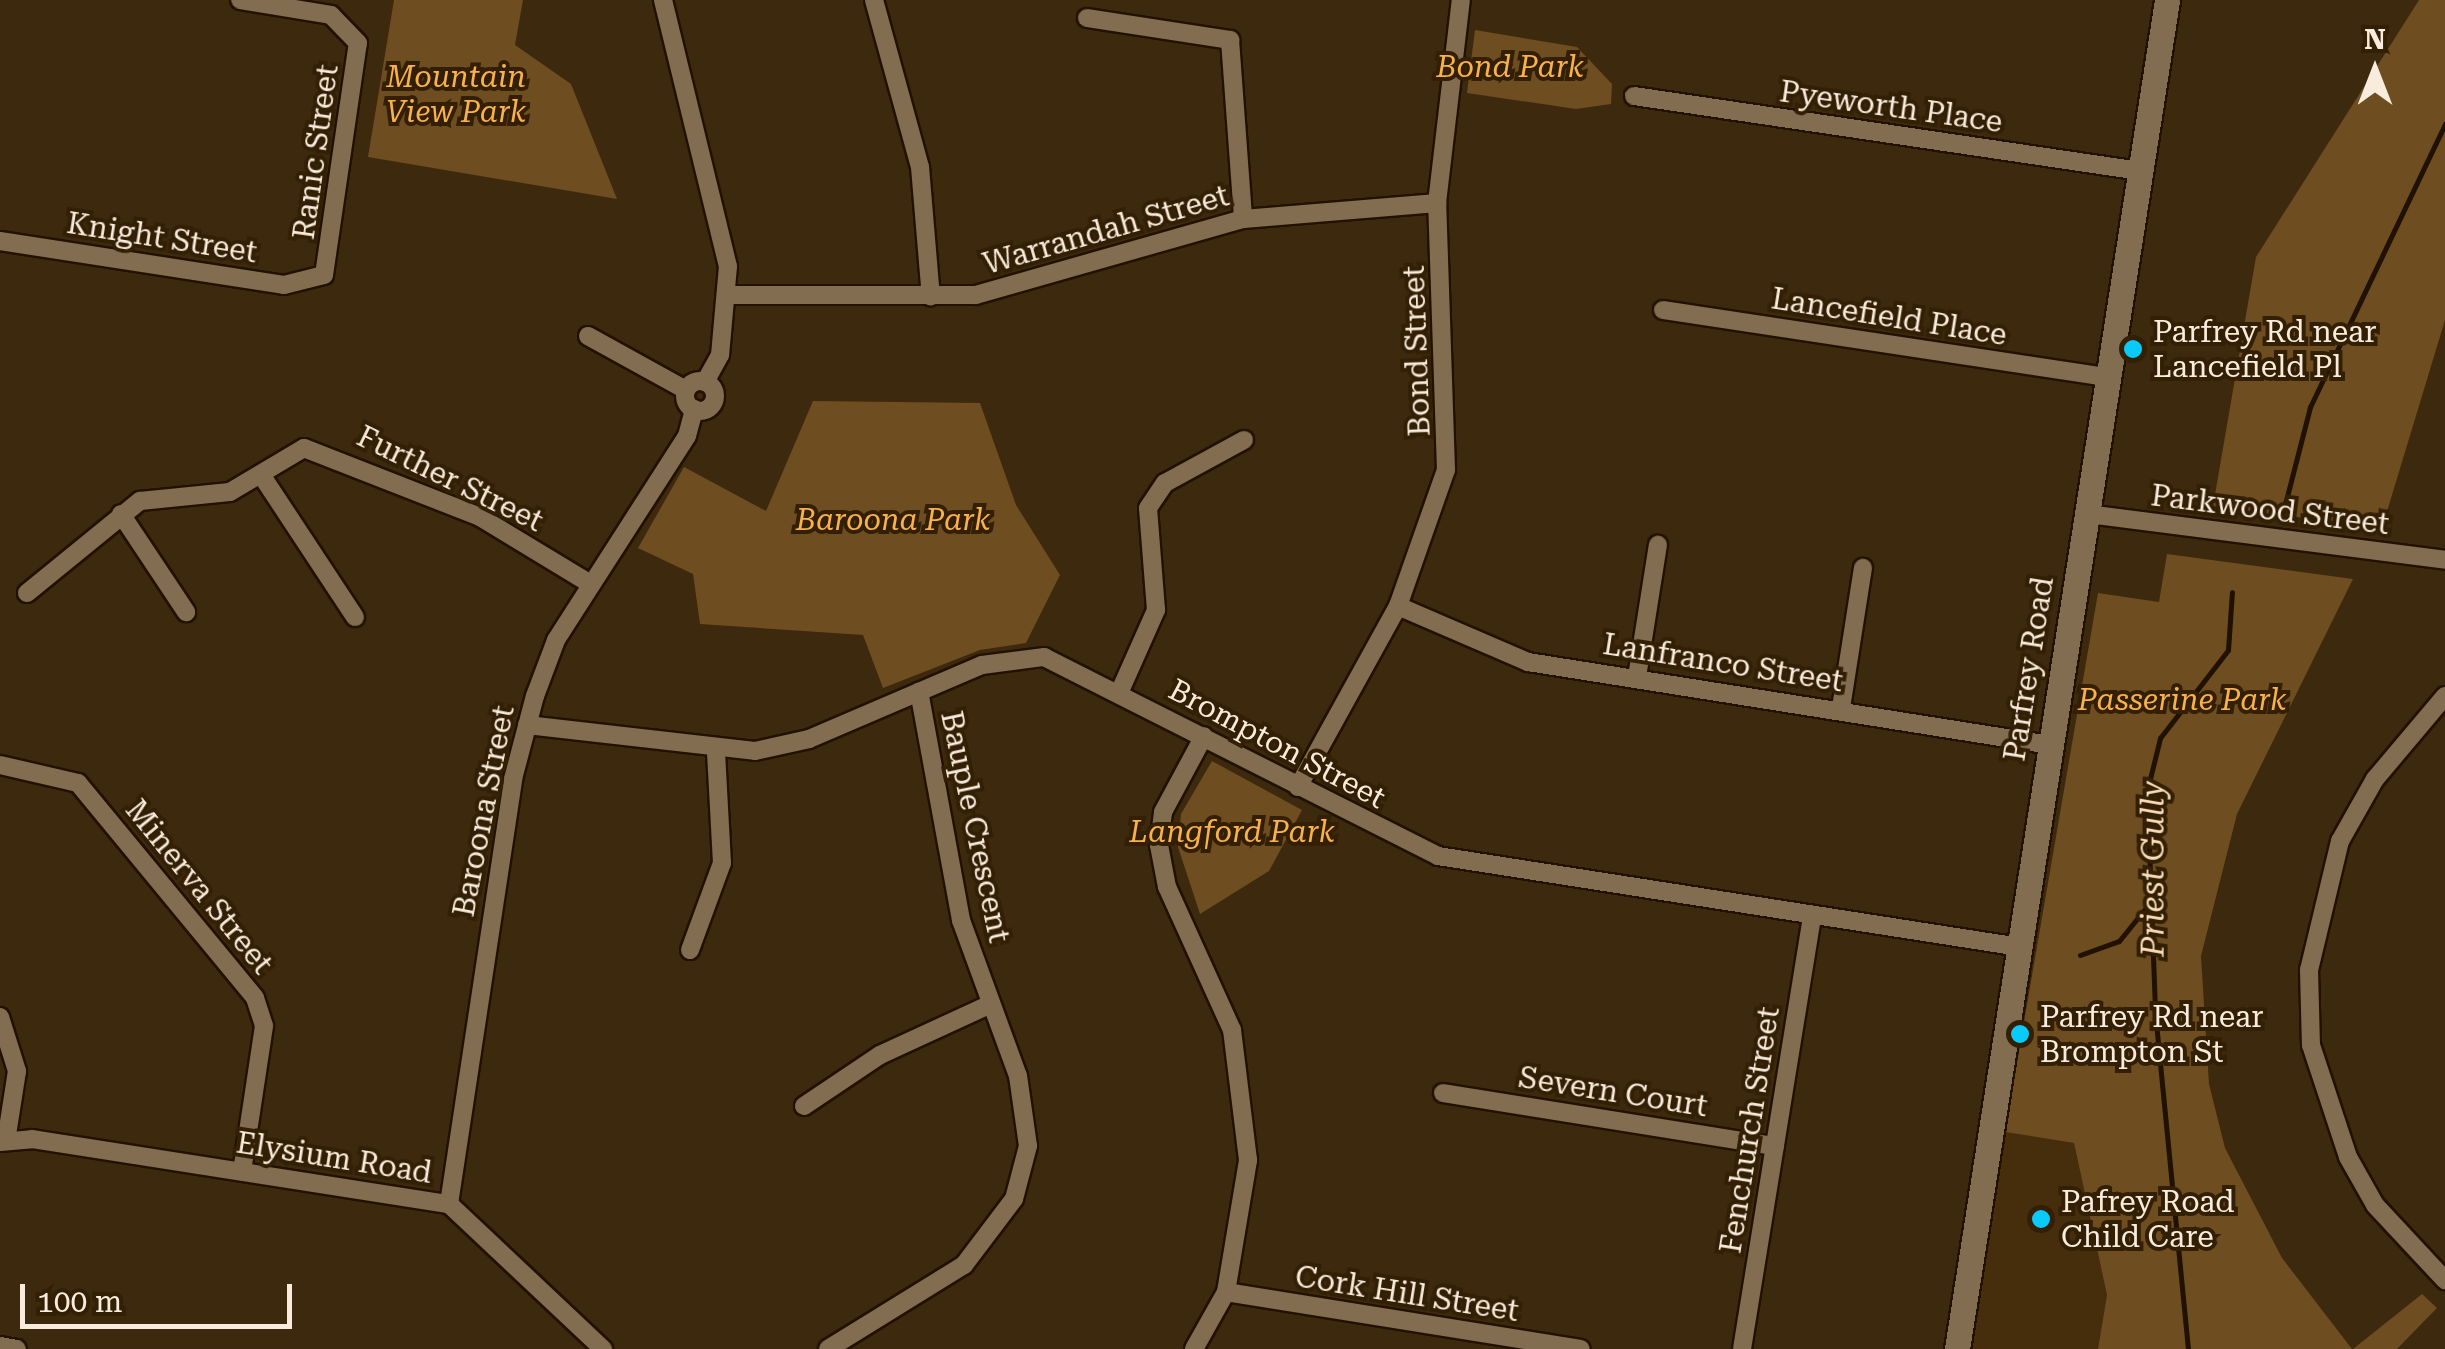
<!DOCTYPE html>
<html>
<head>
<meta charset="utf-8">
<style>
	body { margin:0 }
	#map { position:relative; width:2445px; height:1349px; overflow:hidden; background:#3c290e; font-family:"Roboto Serif",serif }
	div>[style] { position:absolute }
	.built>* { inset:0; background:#462e0c }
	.green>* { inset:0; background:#6e4d20 }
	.stream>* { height:5px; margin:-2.5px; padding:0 2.5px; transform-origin:2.5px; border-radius:2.5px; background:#211100 }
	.roads { filter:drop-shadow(2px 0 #231100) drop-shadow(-2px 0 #231100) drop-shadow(0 2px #231100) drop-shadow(0 -2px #231100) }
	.street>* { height:18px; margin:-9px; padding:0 9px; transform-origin:9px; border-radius:9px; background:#836d51 }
	.street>.ring { margin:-9px; padding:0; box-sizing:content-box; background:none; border:18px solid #836d51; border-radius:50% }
	.secondary>* { height:25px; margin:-12.5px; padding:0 12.5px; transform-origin:12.5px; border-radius:12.5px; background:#836d51 }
	.dots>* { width:28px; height:28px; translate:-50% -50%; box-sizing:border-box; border:5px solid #321f04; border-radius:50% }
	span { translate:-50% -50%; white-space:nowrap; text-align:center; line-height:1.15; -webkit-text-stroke:8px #321f04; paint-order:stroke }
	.park-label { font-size:30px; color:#f8b14b; font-style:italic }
	.street-label { font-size:30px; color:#f9ecdd }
	.poi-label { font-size:30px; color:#f9ecdd }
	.left { translate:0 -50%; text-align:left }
	.water-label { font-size:32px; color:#f9dcb8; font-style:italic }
	.north { position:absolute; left:2325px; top:20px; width:100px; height:100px; -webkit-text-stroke:8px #321f04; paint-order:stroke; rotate:0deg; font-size:28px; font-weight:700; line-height:40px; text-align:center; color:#f9ecdd }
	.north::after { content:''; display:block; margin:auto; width:35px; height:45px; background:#f9ecdd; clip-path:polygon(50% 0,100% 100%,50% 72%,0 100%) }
	.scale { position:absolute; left:20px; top:1284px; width:272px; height:45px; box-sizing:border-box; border:5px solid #f9ecdd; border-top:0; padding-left:12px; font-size:30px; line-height:35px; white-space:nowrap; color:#f9ecdd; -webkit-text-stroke:8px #321f04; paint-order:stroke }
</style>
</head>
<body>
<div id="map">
	<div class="built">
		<i style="clip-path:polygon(2005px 1132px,2074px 1143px,2107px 1296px,2098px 1349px,1970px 1349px)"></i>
	</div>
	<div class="green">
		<i style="clip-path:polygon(394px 0,523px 0,515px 45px,571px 84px,617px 199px,368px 157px)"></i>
		<i style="clip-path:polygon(2419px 0,2445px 0,2445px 320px,2382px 528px,2213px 506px,2256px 257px)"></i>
		<i style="clip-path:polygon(1475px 30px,1577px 47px,1612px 84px,1611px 104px,1576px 109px,1467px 93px)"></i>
		<i style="clip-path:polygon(813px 401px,980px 403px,1016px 505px,1060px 575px,1026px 643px,980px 650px,883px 688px,863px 635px,700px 624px,693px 574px,638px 548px,684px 467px,766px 511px)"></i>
		<i style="clip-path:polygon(2167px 554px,2353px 579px,2237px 814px,2201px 956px,2209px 1084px,2225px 1148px,2282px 1258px,2352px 1349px,2098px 1349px,2107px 1295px,2074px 1143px,2005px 1132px,2098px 593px,2159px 602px)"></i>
		<i style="clip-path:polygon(1212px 761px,1302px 810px,1269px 871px,1200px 914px,1178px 847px,1181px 814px)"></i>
		<i style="clip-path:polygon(2422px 1294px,2437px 1308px,2397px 1349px,2353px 1349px)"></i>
	</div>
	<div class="stream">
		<i style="left:2282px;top:516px;width:113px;rotate:-75.6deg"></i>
		<i style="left:2310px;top:407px;width:314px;rotate:-64.5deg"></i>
		<i style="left:2080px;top:955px;width:41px;rotate:-19.7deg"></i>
		<i style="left:2119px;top:941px;width:46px;rotate:-51.1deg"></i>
		<i style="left:2188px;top:1349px;width:341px;rotate:-95.6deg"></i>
		<i style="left:2155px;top:1010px;width:219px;rotate:-92.1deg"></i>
		<i style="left:2147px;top:791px;width:55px;rotate:-76.2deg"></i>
		<i style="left:2160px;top:738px;width:111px;rotate:-52.3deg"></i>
		<i style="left:2228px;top:650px;width:58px;rotate:-86.1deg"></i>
	</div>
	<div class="roads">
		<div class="street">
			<i style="left:663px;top:0;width:274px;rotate:76.3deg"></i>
			<i style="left:728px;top:266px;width:89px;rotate:95.1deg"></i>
			<i style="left:720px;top:355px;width:31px;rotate:119deg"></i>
			<i style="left:874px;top:0;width:173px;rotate:74.6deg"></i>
			<i style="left:920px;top:167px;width:130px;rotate:85.2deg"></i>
			<i style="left:1087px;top:18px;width:145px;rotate:8.7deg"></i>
			<i style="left:1230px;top:40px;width:179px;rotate:85.8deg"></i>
			<i style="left:1634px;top:96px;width:512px;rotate:8.43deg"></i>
			<i style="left:0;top:241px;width:287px;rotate:8.8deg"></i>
			<i style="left:284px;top:285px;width:41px;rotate:-14deg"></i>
			<i style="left:324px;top:275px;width:234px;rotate:-81.7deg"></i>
			<i style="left:358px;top:43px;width:39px;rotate:-134deg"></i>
			<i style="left:331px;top:15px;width:92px;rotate:-170.6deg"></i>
			<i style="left:728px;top:295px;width:248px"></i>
			<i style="left:976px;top:295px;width:278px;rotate:-15.9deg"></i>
			<i style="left:1243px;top:219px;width:195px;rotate:-4.7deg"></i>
			<i style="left:1663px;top:310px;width:450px;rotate:8.6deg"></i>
			<i style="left:588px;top:336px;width:112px;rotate:28.9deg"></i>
			<i class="ring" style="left:685px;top:381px;width:12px;height:12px"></i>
			<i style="left:262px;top:476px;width:169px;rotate:56.6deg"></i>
			<i style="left:121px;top:514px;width:118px;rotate:56.4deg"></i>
			<i style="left:2088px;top:514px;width:360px;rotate:7.3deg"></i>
			<i style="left:27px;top:593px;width:146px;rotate:-39.2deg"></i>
			<i style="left:140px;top:501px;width:90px;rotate:-5.7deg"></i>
			<i style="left:230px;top:492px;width:86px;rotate:-30.7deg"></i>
			<i style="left:304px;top:448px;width:189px;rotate:21.4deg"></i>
			<i style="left:480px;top:517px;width:127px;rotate:31.2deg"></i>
			<i style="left:1398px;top:606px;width:142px;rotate:23.3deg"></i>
			<i style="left:1528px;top:662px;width:529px;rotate:9.03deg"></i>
			<i style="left:1637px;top:677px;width:134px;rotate:-81deg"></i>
			<i style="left:1120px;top:691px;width:89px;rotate:-66deg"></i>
			<i style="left:1156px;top:610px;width:102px;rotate:-94.5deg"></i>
			<i style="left:1148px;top:508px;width:30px;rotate:-56deg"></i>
			<i style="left:1165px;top:483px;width:90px;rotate:-28.6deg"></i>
			<i style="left:2445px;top:696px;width:109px;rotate:130.1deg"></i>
			<i style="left:2375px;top:779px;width:71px;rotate:119.4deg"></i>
			<i style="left:2340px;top:841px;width:133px;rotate:103.5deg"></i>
			<i style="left:2309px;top:970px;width:75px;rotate:88.5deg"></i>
			<i style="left:2311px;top:1045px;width:118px;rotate:71.7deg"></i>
			<i style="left:2348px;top:1157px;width:55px;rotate:60.6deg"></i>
			<i style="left:2375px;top:1205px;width:103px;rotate:47deg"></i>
			<i style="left:1841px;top:708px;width:142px;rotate:-81.1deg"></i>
			<i style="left:527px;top:725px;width:229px;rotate:6.5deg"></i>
			<i style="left:755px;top:751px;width:55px;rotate:-12.5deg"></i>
			<i style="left:809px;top:739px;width:188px;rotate:-23.2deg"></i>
			<i style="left:982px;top:665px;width:63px;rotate:-7.4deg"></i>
			<i style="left:1044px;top:657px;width:441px;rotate:26.8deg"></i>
			<i style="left:1438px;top:856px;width:589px;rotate:8.89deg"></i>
			<i style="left:0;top:765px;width:80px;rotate:13deg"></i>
			<i style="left:78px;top:783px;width:278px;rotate:50.5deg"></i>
			<i style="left:255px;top:998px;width:29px;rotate:72deg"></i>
			<i style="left:264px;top:1026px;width:147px;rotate:98.6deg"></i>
			<i style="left:1298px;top:787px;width:207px;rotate:-61.1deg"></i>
			<i style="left:1398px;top:606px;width:144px;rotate:-70.6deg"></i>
			<i style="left:1446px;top:470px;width:267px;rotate:-91.9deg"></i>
			<i style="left:1437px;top:203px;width:204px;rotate:-83.3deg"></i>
			<i style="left:690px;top:950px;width:93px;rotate:-69.8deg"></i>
			<i style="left:722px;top:863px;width:110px;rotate:-93.1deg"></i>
			<i style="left:0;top:1017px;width:57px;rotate:72.5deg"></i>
			<i style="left:17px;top:1071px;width:71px;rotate:98.9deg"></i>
			<i style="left:1443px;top:1093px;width:336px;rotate:9.1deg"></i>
			<i style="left:804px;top:1106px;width:92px;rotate:-33.9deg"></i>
			<i style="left:880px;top:1055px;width:122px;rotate:-24.7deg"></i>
			<i style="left:0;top:1142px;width:32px;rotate:-5deg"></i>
			<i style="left:32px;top:1139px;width:422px;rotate:8.9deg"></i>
			<i style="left:449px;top:1204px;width:212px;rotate:43.3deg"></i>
			<i style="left:449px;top:1204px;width:430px;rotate:-81.4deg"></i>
			<i style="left:513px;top:779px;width:86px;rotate:-75.2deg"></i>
			<i style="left:535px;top:696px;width:60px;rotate:-69.4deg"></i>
			<i style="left:556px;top:640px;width:242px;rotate:-57.3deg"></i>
			<i style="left:687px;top:436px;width:28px;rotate:-75deg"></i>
			<i style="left:1226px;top:1292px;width:359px;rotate:9.1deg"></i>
			<i style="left:0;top:1346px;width:17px;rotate:10deg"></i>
			<i style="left:828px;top:1349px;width:160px;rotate:-31.7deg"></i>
			<i style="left:964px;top:1265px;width:83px;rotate:-52.9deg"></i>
			<i style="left:1014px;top:1199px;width:55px;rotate:-75.2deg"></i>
			<i style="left:1028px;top:1146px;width:71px;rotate:-98.1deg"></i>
			<i style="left:1018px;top:1076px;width:166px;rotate:-110.1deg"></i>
			<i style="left:961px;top:920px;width:232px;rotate:-100.4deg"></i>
			<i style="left:1194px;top:1349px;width:65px;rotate:-60.7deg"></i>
			<i style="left:1226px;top:1292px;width:134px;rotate:-80.5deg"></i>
			<i style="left:1248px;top:1160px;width:131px;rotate:-97deg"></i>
			<i style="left:1232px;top:1030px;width:157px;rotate:-114.4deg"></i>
			<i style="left:1167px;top:887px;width:43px;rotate:-100.8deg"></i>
			<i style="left:1159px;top:845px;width:33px;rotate:-83deg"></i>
			<i style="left:1163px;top:812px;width:86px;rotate:-61.7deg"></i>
			<i style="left:1742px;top:1349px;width:436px;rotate:-80.8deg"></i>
		</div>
		<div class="secondary">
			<i style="left:1957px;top:1349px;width:1365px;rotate:-81.15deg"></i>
		</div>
	</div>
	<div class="dots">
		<i style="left:2133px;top:349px;background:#0acafa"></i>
		<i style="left:2020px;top:1034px;background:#0acafa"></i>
		<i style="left:2041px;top:1219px;background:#0acafa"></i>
	</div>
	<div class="park-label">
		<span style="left:1510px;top:67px">Bond Park</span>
		<span style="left:456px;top:94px">Mountain<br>View Park</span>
		<span style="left:893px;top:520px">Baroona Park</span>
		<span style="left:2182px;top:700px">Passerine Park</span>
		<span style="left:1232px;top:832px">Langford Park</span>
	</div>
	<div class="street-label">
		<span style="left:1891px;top:107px;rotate:8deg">Pyeworth Place</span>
		<span style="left:316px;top:152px;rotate:-82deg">Ranic Street</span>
		<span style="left:1106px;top:230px;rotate:-16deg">Warrandah Street</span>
		<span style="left:162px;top:238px;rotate:9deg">Knight Street</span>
		<span style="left:1889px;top:317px;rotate:9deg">Lancefield Place</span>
		<span style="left:1417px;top:351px;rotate:-92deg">Bond Street</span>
		<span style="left:450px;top:479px;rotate:26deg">Further Street</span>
		<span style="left:2270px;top:510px;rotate:7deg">Parkwood Street</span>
		<span style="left:1723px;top:663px;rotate:9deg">Lanfranco Street</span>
		<span style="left:2029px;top:669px;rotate:-81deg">Parfrey Road</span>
		<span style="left:1277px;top:744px;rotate:28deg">Brompton Street</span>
		<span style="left:484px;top:811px;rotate:-79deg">Baroona Street</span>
		<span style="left:975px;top:827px;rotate:78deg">Bauple Crescent</span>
		<span style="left:199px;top:887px;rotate:51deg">Minerva Street</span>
		<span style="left:1613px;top:1092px;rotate:9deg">Severn Court</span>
		<span style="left:1750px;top:1130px;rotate:-81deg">Fenchurch Street</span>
		<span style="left:334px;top:1158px;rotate:9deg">Elysium Road</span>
		<span style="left:1407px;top:1294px;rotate:9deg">Cork Hill Street</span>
	</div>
	<div class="poi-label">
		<span class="left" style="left:2153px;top:349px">Parfrey Rd near<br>Lancefield Pl</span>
		<span class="left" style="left:2040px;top:1034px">Parfrey Rd near<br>Brompton St</span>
		<span class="left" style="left:2061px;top:1219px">Pafrey Road<br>Child Care</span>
	</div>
	<div class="water-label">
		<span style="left:2153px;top:869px;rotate:-90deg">Priest Gully</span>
	</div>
	<div class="north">N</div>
	<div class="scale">100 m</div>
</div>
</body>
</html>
